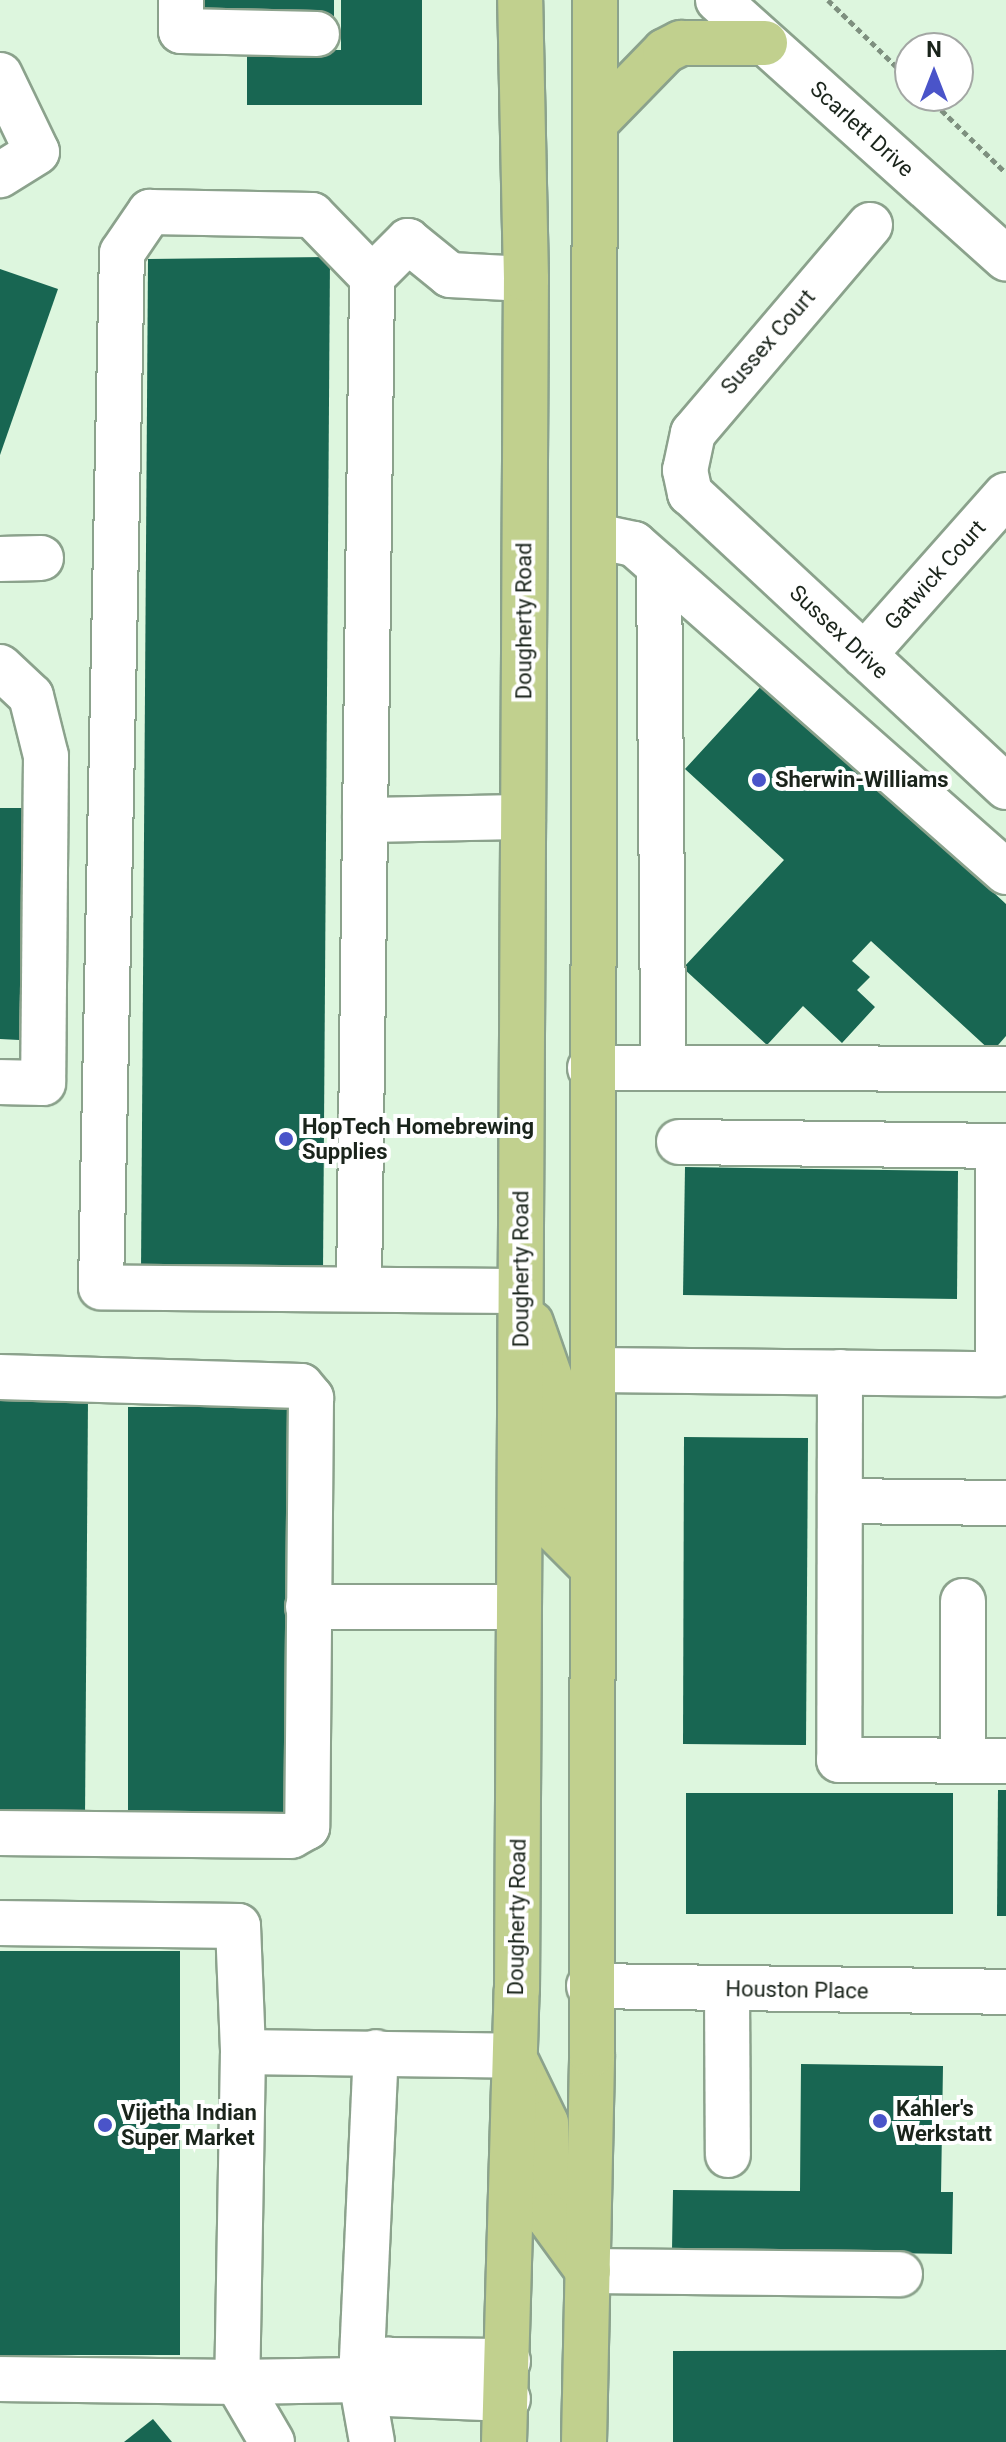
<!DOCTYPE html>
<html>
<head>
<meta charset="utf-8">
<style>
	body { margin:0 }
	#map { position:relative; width:1006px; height:2442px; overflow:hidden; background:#ddf6de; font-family:Roboto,sans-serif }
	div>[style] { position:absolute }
	.building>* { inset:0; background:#186652 }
	.path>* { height:5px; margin-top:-2.5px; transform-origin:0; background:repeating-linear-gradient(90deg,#7e907f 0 6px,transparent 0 10px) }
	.roads { filter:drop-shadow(2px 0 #8ba28c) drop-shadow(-2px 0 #8ba28c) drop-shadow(0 2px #8ba28c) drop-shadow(0 -2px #8ba28c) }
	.minor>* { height:44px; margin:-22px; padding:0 22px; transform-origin:22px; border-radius:22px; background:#fff }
	.major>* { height:44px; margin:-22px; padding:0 22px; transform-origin:22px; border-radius:22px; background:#c1d08e }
	.dots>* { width:22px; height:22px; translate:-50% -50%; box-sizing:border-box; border:4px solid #fff; border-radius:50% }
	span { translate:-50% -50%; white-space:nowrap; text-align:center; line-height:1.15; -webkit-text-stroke:8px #fff; paint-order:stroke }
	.street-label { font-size:22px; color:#1a241b }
	.poi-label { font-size:22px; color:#1a241b; font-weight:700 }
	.left { translate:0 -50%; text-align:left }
	.north { position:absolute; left:894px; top:32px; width:80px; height:80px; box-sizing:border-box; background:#fff; border:2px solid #a3a7a4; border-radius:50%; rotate:0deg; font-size:22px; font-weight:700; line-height:32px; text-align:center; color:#1a241b }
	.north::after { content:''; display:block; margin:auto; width:28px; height:36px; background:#4a54c9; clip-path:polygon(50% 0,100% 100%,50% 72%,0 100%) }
</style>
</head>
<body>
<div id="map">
	<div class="building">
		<i style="clip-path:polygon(205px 0,334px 0,334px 16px,205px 16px)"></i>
		<i style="clip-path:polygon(341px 0,422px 0,422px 105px,247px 105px,247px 50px,341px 50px)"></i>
		<i style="clip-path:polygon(330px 257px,323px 1272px,141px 1271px,148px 259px)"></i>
		<i style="clip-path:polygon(0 269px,58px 289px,0 455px)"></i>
		<i style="clip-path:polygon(765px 682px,1006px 904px,1006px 1036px,992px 1052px,871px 941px,852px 961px,870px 977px,857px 990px,875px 1007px,842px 1043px,803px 1006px,767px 1045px,683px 968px,784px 860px,685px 769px)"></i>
		<i style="clip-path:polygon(0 808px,24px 808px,19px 1040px,0 1039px)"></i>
		<i style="clip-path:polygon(685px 1167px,958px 1171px,957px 1299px,683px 1295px)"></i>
		<i style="clip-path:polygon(0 1398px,88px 1398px,85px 1819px,0 1819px)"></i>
		<i style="clip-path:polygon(128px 1407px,290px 1407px,290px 1822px,128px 1822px)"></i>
		<i style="clip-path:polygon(684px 1437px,808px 1438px,806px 1745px,683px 1744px)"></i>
		<i style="clip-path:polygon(998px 1790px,1006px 1790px,1006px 1916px,997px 1916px)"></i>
		<i style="clip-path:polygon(686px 1793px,953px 1793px,953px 1914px,686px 1914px)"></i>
		<i style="clip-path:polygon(0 1951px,180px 1951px,180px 2355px,0 2355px)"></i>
		<i style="clip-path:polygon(801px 2064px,943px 2066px,941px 2192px,953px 2192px,952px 2254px,672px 2250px,673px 2190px,800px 2191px)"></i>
		<i style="clip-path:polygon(1006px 2350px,1006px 2442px,673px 2442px,673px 2351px)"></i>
		<i style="clip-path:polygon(153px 2419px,172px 2442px,124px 2442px)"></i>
	</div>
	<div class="path">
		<i style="left:828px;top:0;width:115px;rotate:44.3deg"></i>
		<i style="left:927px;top:96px;width:110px;rotate:44.3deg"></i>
	</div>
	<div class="roads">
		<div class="minor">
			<i style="left:181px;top:0;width:31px;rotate:90deg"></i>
			<i style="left:181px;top:31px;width:136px;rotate:1.3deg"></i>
			<i style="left:718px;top:0;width:387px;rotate:41.9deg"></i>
			<i style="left:0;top:75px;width:85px;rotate:64.3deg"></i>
			<i style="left:37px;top:152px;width:44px;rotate:148.1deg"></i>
			<i style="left:870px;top:225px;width:273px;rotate:130.4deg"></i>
			<i style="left:693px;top:433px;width:38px;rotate:102deg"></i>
			<i style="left:685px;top:470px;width:24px;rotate:78deg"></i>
			<i style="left:690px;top:493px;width:432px;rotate:42.9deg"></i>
			<i style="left:596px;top:536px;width:39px;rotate:12deg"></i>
			<i style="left:634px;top:544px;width:496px;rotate:41.4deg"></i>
			<i style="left:0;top:559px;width:41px;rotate:-1.4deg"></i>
			<i style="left:659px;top:566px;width:498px;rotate:89.5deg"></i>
			<i style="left:864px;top:655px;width:214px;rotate:-48.4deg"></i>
			<i style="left:0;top:667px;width:42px;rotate:43.1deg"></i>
			<i style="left:31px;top:696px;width:62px;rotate:76deg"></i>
			<i style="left:46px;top:756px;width:327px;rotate:90.5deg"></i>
			<i style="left:43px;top:1083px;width:43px;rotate:-178.7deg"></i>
			<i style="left:365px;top:820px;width:158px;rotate:-1.1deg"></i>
			<i style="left:590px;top:1068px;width:416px;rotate:0.1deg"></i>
			<i style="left:679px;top:1142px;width:327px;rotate:0.7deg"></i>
			<i style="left:359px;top:1288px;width:1011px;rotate:-89.26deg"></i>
			<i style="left:520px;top:1291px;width:419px;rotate:-179.5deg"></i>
			<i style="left:101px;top:1287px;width:1034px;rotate:-88.84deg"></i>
			<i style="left:122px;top:253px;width:50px;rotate:-55.7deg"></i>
			<i style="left:150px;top:212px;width:162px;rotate:1.1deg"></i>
			<i style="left:312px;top:215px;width:86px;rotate:45.9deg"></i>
			<i style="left:372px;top:277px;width:51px;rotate:-45deg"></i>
			<i style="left:408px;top:241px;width:54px;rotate:39deg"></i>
			<i style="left:450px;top:275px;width:76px;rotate:3deg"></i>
			<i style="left:594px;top:1370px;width:404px;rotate:0.6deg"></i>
			<i style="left:998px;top:1374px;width:228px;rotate:-90deg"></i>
			<i style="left:840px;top:1372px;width:388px;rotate:90.1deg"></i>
			<i style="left:839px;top:1760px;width:167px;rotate:0.3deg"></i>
			<i style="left:0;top:1377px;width:301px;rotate:1.7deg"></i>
			<i style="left:301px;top:1386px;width:16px;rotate:50deg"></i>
			<i style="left:311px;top:1398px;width:429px;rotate:90.5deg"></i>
			<i style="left:307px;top:1827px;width:18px;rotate:151deg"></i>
			<i style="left:291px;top:1836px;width:291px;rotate:-179.4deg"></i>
			<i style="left:840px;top:1501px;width:166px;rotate:0.7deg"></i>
			<i style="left:308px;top:1607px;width:211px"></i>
			<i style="left:963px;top:1761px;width:160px;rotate:-90deg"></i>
			<i style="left:0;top:1923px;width:238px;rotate:0.7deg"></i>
			<i style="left:238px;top:1926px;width:126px;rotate:87.7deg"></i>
			<i style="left:243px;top:2052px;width:330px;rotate:91deg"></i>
			<i style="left:237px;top:2382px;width:237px;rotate:-179.3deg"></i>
			<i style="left:589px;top:1986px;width:417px;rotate:0.8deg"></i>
			<i style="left:727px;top:1989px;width:166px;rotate:89.7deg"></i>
			<i style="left:243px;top:2052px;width:271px;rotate:0.8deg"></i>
			<i style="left:588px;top:2271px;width:312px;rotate:0.6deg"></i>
			<i style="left:361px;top:2380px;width:34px;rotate:-37deg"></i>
			<i style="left:388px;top:2360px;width:120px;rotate:0.5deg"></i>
			<i style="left:272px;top:2442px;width:69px;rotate:-120.3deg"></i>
			<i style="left:237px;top:2382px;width:124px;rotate:-0.9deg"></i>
			<i style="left:361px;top:2380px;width:30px;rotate:28deg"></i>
			<i style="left:387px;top:2394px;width:121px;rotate:2.4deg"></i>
			<i style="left:372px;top:2442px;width:63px;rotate:-100.1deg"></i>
			<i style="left:361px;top:2380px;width:328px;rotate:-87.4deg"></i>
		</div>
		<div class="major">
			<i style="left:595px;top:123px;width:100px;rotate:-45.8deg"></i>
			<i style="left:665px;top:51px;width:18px;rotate:-27deg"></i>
			<i style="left:681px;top:43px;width:84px"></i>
			<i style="left:531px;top:1323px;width:64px;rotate:70.7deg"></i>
			<i style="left:552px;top:1383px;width:144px;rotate:90deg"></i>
			<i style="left:552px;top:1527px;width:58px;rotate:45deg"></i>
			<i style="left:518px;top:2065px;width:64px;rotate:64.2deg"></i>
			<i style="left:546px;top:2123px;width:93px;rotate:88.8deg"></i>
			<i style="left:548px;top:2216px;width:68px;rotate:54deg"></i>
			<i style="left:504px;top:2442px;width:452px;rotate:-88.4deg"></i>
			<i style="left:517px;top:1990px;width:1711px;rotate:-89.7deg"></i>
			<i style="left:526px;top:279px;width:279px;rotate:-91.2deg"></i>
			<i style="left:584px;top:2442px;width:388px;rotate:-88.8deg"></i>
			<i style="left:592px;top:2054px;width:2054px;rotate:-89.92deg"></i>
		</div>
	</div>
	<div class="dots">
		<i style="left:759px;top:780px;background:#4a54c9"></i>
		<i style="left:286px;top:1139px;background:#4a54c9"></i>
		<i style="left:880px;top:2121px;background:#4a54c9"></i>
		<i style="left:105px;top:2125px;background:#4a54c9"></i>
	</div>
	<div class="street-label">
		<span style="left:862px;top:129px;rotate:42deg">Scarlett Drive</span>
		<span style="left:768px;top:342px;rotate:-49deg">Sussex Court</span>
		<span style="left:935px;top:575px;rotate:-48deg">Gatwick Court</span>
		<span style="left:524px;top:621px;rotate:-90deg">Dougherty Road</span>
		<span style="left:839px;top:632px;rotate:43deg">Sussex Drive</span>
		<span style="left:521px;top:1269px;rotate:-90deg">Dougherty Road</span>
		<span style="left:517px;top:1917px;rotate:-89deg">Dougherty Road</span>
		<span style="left:797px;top:1990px;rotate:1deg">Houston Place</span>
	</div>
	<div class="poi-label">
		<span class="left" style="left:775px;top:780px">Sherwin-Williams</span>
		<span class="left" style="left:302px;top:1139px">HopTech Homebrewing<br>Supplies</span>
		<span class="left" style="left:896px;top:2121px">Kahler's<br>Werkstatt</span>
		<span class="left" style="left:121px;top:2125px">Vijetha Indian<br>Super Market</span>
	</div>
	<div class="north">N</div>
</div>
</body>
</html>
